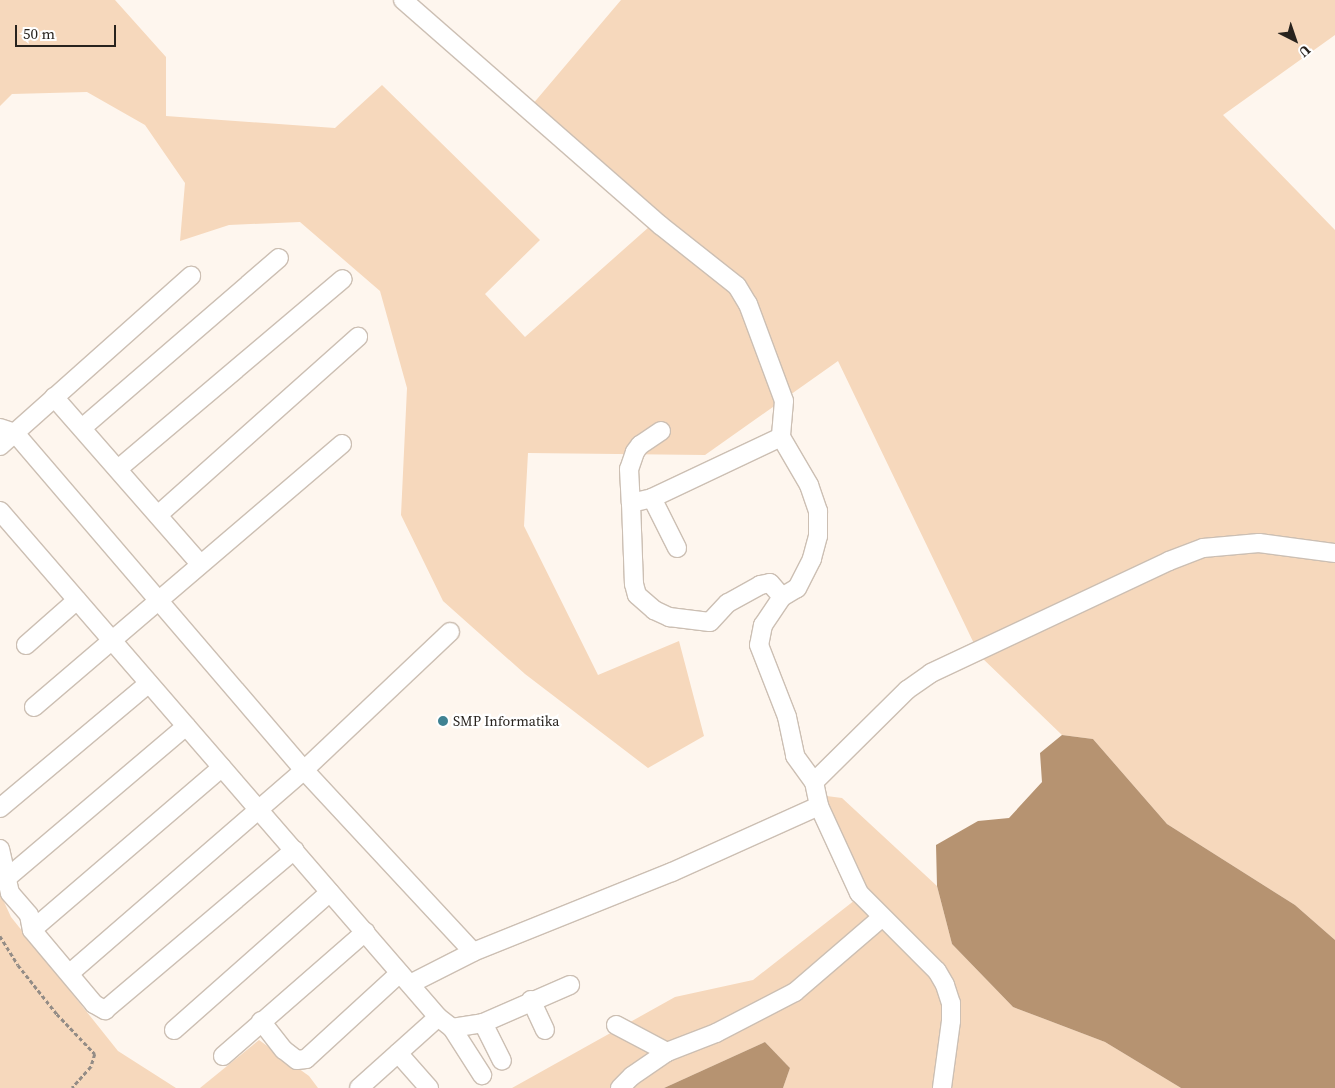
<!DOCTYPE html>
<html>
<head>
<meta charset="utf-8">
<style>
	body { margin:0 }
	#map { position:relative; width:1335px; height:1088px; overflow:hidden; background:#fef6ee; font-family:"Source Serif 4",serif }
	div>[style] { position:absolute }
	.green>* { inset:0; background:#f6d8bc }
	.water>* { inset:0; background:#b69371 }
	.path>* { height:2.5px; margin-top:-1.25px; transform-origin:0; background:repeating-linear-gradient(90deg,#938c86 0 4px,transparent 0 6.5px) }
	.roads { filter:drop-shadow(1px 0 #ccbfb3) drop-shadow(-1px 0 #ccbfb3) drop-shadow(0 1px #ccbfb3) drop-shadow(0 -1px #ccbfb3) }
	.minor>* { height:18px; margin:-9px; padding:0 9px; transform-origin:9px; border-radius:9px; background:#fff }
	.dots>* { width:14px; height:14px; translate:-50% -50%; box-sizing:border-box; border:2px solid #fff; border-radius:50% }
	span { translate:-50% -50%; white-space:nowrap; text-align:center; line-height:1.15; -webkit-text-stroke:4.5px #fff; paint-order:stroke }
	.poi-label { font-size:14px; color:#28231e }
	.left { translate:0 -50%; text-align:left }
	.north { position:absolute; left:1270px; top:15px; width:50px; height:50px; -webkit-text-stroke:4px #fff; paint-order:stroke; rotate:139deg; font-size:14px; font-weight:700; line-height:20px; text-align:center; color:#28231e }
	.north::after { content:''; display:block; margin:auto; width:18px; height:22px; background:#28231e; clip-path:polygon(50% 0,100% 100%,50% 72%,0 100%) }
	.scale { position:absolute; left:15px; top:25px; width:101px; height:22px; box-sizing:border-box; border:2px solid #28231e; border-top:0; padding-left:6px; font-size:15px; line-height:18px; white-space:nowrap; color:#28231e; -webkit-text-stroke:4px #fff; paint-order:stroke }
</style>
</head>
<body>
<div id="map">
	<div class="green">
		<i style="clip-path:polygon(0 0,115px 0,166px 57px,166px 116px,335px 128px,382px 85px,540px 240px,485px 294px,525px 337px,658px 219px,532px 105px,621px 0,1335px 0,1335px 35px,1223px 115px,1335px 230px,1335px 940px,1295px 905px,1167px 824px,1093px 739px,1062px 735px,980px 656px,838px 361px,705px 455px,528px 453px,524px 526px,598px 675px,679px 641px,704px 736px,648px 768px,525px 674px,443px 601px,401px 515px,407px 388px,380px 291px,300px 222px,229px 225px,180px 241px,185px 183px,145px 125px,87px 92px,12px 94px,0 106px)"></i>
		<i style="clip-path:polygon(811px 794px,842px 798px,937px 886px,952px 944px,1013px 1007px,1105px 1042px,1181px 1088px,783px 1088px,790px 1068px,765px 1042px,664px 1088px,512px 1088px,675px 997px,753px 980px,855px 900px)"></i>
		<i style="clip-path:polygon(0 893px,11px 917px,118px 1051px,176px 1088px,0 1088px)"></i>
		<i style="clip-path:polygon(259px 1040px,309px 1076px,318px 1088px,200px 1088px)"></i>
	</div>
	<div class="water">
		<i style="clip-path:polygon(1062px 735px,1093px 739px,1167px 824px,1295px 905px,1335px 940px,1335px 1088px,1181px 1088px,1105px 1042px,1013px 1007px,952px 944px,937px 886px,936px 845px,978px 821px,1009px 818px,1042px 782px,1040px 753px)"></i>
		<i style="clip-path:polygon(765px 1042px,790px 1068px,783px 1088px,664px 1088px)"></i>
	</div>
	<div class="path">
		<i style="left:0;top:936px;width:34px;rotate:58deg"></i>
		<i style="left:18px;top:965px;width:63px;rotate:51.5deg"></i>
		<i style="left:57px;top:1014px;width:55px;rotate:46.5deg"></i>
		<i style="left:95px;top:1054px;width:14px;rotate:107deg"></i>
		<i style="left:91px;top:1067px;width:28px;rotate:132deg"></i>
	</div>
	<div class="roads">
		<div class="minor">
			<i style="left:403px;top:0;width:342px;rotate:41.2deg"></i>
			<i style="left:660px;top:225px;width:98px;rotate:38.4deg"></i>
			<i style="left:737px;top:286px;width:21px;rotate:59deg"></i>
			<i style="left:748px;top:304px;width:103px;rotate:69.6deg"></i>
			<i style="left:784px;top:401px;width:36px;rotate:95deg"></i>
			<i style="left:781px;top:437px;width:56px;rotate:59.7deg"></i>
			<i style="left:809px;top:485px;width:28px;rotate:71deg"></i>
			<i style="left:818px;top:511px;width:25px;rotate:90deg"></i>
			<i style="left:818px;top:536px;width:24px;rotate:105deg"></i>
			<i style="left:812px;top:559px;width:33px;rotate:117deg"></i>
			<i style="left:797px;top:588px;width:17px;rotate:149deg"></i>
			<i style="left:782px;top:597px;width:34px;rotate:124deg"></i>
			<i style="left:763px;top:625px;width:20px;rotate:101deg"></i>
			<i style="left:759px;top:645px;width:77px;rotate:68.7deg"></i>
			<i style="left:787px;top:717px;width:40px;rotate:78deg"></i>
			<i style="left:795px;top:756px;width:32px;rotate:54deg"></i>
			<i style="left:814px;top:782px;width:25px;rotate:78deg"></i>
			<i style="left:819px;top:806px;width:96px;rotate:65.3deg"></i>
			<i style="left:859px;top:893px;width:110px;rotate:45deg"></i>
			<i style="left:937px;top:971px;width:16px;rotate:60deg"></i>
			<i style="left:945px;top:985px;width:19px;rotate:72deg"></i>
			<i style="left:951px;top:1003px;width:18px;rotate:90deg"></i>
			<i style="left:951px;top:1021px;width:68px;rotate:97.7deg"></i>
			<i style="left:54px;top:397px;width:222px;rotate:48.8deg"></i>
			<i style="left:0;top:428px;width:16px;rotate:18deg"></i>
			<i style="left:15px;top:433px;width:444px;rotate:49.4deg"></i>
			<i style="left:304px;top:770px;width:248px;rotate:47.1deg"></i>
			<i style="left:473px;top:952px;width:214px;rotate:-21.9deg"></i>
			<i style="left:672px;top:872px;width:161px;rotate:-24.2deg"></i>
			<i style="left:82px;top:428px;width:260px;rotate:-40.8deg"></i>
			<i style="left:661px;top:431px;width:25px;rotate:146deg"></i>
			<i style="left:640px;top:445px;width:9px;rotate:126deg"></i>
			<i style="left:635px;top:452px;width:18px;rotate:109deg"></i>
			<i style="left:629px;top:469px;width:34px;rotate:87deg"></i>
			<i style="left:631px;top:503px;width:22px;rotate:-13deg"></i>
			<i style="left:652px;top:498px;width:143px;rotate:-25.3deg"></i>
			<i style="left:0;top:446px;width:256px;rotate:-41.7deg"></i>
			<i style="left:118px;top:469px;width:294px;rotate:-40.2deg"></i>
			<i style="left:652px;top:498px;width:56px;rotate:63.4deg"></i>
			<i style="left:631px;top:503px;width:81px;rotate:87.9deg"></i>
			<i style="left:634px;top:584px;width:11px;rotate:75deg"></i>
			<i style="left:637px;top:595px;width:23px;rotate:41deg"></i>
			<i style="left:654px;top:610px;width:17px;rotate:25deg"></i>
			<i style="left:669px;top:617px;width:41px;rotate:7deg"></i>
			<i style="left:710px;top:622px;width:26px;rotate:-47deg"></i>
			<i style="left:728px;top:603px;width:37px;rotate:-29deg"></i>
			<i style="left:760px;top:585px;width:10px;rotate:-11deg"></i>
			<i style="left:770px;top:583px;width:18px;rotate:49deg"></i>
			<i style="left:0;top:511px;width:669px;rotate:49.12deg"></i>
			<i style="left:438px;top:1017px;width:18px;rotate:38deg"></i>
			<i style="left:452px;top:1028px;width:31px;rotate:-9deg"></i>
			<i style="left:483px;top:1023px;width:95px;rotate:-23.6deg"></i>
			<i style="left:158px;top:515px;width:268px;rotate:-41.7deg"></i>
			<i style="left:26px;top:645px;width:68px;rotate:-41.4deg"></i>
			<i style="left:34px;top:707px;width:405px;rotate:-40.5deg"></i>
			<i style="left:814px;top:782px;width:131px;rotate:-44.7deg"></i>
			<i style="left:907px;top:690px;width:29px;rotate:-35deg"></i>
			<i style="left:931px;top:673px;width:263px;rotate:-25.2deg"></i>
			<i style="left:1169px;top:561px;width:36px;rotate:-21deg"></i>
			<i style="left:1203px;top:548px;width:56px;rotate:-5.1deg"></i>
			<i style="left:1259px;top:543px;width:77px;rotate:7.5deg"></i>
			<i style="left:0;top:808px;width:194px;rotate:-40deg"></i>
			<i style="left:0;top:849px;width:45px;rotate:77.2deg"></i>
			<i style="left:10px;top:893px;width:29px;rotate:49deg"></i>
			<i style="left:29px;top:915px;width:15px;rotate:79deg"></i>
			<i style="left:32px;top:930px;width:97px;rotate:50deg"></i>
			<i style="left:94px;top:1004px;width:13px;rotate:29deg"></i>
			<i style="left:105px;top:1010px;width:248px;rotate:-40.2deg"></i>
			<i style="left:7px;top:878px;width:235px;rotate:-40.3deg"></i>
			<i style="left:32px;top:930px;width:250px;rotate:-40.6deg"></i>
			<i style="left:70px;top:973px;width:310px;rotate:-40.9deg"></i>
			<i style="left:304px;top:770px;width:201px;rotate:-43.4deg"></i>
			<i style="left:410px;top:984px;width:71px;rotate:-26.9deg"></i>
			<i style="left:531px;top:1000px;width:33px;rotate:65deg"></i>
			<i style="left:261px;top:1021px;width:37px;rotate:52deg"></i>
			<i style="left:284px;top:1050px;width:16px;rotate:38deg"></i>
			<i style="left:297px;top:1060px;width:9px;rotate:-6deg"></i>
			<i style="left:306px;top:1059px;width:127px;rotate:-42.5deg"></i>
			<i style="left:483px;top:1023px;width:42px;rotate:63.4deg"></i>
			<i style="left:616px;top:1025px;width:58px;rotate:27.9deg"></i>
			<i style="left:452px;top:1028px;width:56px;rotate:57.4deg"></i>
			<i style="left:174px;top:1030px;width:208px;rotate:-41.5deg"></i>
			<i style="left:398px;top:1053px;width:47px;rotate:48.5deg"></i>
			<i style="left:223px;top:1056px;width:189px;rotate:-41.1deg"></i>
			<i style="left:359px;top:1088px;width:106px;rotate:-41.9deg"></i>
			<i style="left:620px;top:1088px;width:17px;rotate:-45deg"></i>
			<i style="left:632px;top:1076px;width:42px;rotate:-34.4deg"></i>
			<i style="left:667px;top:1052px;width:53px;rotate:-21.2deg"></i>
			<i style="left:716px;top:1033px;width:89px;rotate:-27.4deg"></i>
			<i style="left:795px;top:992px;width:113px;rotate:-40.7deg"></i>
		</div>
	</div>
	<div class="dots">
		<i style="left:443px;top:721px;background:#3f8292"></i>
	</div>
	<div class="poi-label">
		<span class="left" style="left:453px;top:721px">SMP Informatika</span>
	</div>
	<div class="north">U</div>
	<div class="scale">50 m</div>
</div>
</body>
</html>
